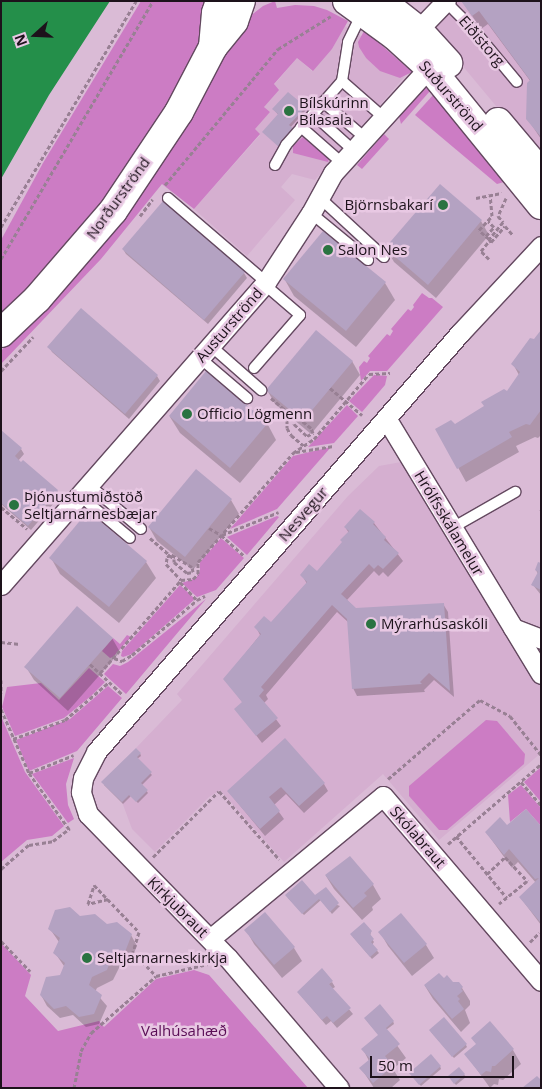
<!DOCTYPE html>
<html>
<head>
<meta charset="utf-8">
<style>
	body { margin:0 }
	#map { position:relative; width:542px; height:1089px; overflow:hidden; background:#dabbd6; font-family:"Open Sans",sans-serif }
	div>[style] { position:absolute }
	.built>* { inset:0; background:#d5afd0 }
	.green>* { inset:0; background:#cc7cc4 }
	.water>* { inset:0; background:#248f4a }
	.shadow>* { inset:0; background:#0003 }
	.building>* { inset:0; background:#b4a2c2 }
	.path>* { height:3px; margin-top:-1.5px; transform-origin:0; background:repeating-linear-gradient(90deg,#988094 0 4px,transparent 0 6.5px) }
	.roads { filter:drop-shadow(1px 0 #644960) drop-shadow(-1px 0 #644960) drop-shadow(0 1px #644960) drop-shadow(0 -1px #644960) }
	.lane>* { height:10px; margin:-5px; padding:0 5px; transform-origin:5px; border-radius:5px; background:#fff }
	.street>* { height:19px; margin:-9.5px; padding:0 9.5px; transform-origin:9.5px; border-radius:9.5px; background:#fff }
	.secondary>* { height:28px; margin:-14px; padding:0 14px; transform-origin:14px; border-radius:14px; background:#fff }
	.dots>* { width:14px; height:14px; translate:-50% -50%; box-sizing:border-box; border:2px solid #e8c8e3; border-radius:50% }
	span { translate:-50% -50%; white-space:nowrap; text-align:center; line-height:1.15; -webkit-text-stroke:5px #e8c8e3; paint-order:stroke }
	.street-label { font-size:15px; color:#1d121b }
	.poi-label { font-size:15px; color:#1d121b }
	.left { translate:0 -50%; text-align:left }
	.right { translate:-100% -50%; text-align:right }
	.park-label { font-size:15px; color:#5a0e56 }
	.frame { position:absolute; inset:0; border:2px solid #1d121b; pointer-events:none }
	.north { position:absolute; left:10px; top:10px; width:50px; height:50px; -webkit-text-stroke:4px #e8c8e3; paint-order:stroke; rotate:250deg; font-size:14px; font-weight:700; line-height:20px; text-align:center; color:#1d121b }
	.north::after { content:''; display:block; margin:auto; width:18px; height:22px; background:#1d121b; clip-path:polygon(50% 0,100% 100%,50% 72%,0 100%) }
	.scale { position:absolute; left:370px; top:1056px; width:144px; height:22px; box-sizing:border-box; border:2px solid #1d121b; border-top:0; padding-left:6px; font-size:15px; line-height:18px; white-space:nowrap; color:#1d121b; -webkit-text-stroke:4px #e8c8e3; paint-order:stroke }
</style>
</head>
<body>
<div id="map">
	<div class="built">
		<i style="clip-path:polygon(439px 1px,541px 1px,541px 152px,527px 143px,421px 16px)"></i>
		<i style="clip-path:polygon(345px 26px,361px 36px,360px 47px,366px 58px,400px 78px,405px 76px,315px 180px,292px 174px,281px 187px,295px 200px,247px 256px,194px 209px,260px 135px,254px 129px,270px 112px,264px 107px,274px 85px,297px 58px,312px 71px,332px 49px)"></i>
		<i style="clip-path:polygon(407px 461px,541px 683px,541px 753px,439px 840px,383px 774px,284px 862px,220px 790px,209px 797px,155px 852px,132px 829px,122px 802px,129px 795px,136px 802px,148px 790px,141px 783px,137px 757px,141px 753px,136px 748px,182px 700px,177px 694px,348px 496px,379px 466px)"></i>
	</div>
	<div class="green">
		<i style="clip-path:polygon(141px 1px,214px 1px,203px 34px,181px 85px,123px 182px,1px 320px,1px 240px,43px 163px)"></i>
		<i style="clip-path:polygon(275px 1px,277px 8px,295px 5px,314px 6px,327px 10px,348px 21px,332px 49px,313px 71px,297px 58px,274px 84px,279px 90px,264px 107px,270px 112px,255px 129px,260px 134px,194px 209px,162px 184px,101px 259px,1px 364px,2px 350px,161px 162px,245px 20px,263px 6px)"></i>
		<i style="clip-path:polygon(364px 31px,370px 35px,412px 72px,400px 78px,380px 71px,366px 58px,359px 47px,358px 42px)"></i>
		<i style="clip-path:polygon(425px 87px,430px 91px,401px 124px,399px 116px)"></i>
		<i style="clip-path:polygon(434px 94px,504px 182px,497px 184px,415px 115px)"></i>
		<i style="clip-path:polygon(384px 134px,389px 139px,362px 169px,357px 165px)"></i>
		<i style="clip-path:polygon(303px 137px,329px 159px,328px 162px,293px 153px,293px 146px)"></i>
		<i style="clip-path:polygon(422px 293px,429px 298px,432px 298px,443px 307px,387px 371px,370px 371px,361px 381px,359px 367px,364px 361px,367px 363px,370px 358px,368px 356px,387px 334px,390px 336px,393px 331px,391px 329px,408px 309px,411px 311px,414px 307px,413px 305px)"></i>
		<i style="clip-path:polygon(374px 375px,387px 376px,385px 385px,362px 412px,349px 401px)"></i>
		<i style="clip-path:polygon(347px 405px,358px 416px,334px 443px,308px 447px)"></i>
		<i style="clip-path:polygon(331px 447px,277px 509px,230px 529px,293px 456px)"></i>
		<i style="clip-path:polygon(277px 516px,279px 517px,247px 555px,227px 537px)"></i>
		<i style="clip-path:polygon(221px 538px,244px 558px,216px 590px,197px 597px,182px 583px,196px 578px,200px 571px,200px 562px)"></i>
		<i style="clip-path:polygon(180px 585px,195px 599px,132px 654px,123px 657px,121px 656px,122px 651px)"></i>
		<i style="clip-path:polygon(206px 599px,126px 694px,104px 674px,113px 664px,120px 666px,128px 662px)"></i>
		<i style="clip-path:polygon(127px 635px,131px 637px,113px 657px,110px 658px,102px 651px,113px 638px,120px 644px)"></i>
		<i style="clip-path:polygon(89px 668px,105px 682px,91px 696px,64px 718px,15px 736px,2px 707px,7px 687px,41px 683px,59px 700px)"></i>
		<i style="clip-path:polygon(108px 686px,122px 698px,77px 751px,29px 771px,16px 740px,70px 719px)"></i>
		<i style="clip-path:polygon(1px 716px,25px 772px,64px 826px,52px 836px,27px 840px,1px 862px)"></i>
		<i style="clip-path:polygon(486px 720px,497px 721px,525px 754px,524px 764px,447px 830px,439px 830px,409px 796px,409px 786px)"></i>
		<i style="clip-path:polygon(74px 758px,66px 784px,68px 805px,74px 819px,68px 823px,32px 774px)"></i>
		<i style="clip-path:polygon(541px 767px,541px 802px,524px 782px)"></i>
		<i style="clip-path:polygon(521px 785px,541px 808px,541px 826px,526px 809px,510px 822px,508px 795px)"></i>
		<i style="clip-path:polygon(1px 943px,31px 975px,25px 996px,58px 1031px,99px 1021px,104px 1027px,156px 979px,194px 970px,209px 975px,308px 1088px,1px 1088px)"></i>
	</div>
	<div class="water">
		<i style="clip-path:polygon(1px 1px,110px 1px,49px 95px,1px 179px)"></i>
	</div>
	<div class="shadow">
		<i style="clip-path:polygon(462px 1px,541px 1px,541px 139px,527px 118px,531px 82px,488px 24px,481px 29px)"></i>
		<i style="clip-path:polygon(305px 108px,306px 110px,290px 128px,274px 110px)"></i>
		<i style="clip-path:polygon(440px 186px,481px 221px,489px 235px,436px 298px,394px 262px,386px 248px)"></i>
		<i style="clip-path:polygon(163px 203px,244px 273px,247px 278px,208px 324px,126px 254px,123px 249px)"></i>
		<i style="clip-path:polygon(324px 232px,385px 283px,395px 300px,356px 347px,294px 296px,285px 280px)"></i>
		<i style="clip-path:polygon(81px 310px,157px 376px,160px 381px,129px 419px,52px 352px,49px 347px)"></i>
		<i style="clip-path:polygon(541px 332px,541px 435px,538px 438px,535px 437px,516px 446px,519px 452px,466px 482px,437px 429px,455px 426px,507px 394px,519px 375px,513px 364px)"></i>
		<i style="clip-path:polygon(352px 361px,360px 375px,311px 434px,275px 404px,267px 390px)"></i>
		<i style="clip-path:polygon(170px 417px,267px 423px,276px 440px,240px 483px,180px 433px)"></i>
		<i style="clip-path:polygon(1px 432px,21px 449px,24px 454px,18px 461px,57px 490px,60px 496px,31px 530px,1px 504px)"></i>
		<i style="clip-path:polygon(196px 471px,231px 500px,239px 514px,193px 570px,157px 541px,149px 527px)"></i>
		<i style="clip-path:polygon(88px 513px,146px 562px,156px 578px,119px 623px,60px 574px,51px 558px)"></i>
		<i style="clip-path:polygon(374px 523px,403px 561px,388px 577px,383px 572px,379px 576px,374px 571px,347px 600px,356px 609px,443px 604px,448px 612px,454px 697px,434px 680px,424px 690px,425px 692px,357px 696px,353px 688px,349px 623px,337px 612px,266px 695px,268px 699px,264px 703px,281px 726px,262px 743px,236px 709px,243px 703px,225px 679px,260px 635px,256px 627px,271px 624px,307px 584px,302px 575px,317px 573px,343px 543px,349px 533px,345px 527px)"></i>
		<i style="clip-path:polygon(541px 565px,541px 595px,533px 585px,538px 574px,536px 570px)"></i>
		<i style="clip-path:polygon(112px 638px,120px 652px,68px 711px,34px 680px,26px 667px)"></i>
		<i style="clip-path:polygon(140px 753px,141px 756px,137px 759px,152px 775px,142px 785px,148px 793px,138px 803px,131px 796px,123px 804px,104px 785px)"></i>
		<i style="clip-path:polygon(324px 784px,328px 791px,304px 813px,286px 794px,274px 805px,284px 819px,265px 836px,228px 791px)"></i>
		<i style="clip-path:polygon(507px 827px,541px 828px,541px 925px,520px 897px,536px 883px,518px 862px,512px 868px,486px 832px)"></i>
		<i style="clip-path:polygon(350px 858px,373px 885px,381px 899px,372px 907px,373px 910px,362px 920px,334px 889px,326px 876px)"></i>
		<i style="clip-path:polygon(315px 897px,340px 906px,332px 914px,321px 900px,304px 915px,288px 898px)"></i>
		<i style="clip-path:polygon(80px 917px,131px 935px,137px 946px,130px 962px,121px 964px,113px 980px,97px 988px,95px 992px,107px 1006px,99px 1024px,86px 1027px,73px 1015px,60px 1018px,47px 1006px,41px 995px,61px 976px,64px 966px,55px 953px,59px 942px,50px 929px)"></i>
		<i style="clip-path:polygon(246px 930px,294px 948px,302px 961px,282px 978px,254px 944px)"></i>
		<i style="clip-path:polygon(371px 932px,370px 936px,374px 942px,372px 945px,379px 953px,372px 959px,353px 937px)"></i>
		<i style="clip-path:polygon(380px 932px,426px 945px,434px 958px,412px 976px,388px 946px)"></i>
		<i style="clip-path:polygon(443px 980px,462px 988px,470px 1001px,470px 1005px,465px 1010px,470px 1023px,461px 1032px,433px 999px,425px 986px)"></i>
		<i style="clip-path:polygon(332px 982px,335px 987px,332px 989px,353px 1014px,337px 1028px,331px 1021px,326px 1025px,302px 997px)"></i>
		<i style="clip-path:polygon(367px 1021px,393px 1021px,394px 1024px,386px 1030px,406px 1058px,393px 1069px,400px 1080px,391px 1088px,374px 1088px,361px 1068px,369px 1061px,363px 1049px,379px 1035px)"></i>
		<i style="clip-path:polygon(490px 1023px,513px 1050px,521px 1064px,503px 1080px,499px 1079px,498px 1085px,494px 1084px,490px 1088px,466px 1054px,477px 1045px)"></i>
		<i style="clip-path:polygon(431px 1032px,466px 1045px,467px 1047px,454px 1058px)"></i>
		<i style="clip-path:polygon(440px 1066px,441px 1069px,421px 1086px,412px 1076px)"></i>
		<i style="clip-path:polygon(459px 1068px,466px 1077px,456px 1085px,451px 1079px)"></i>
	</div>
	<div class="building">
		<i style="clip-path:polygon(461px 1px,541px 1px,541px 137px,526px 119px,527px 83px,530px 80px,479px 11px,472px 16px)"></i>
		<i style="clip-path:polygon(288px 92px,306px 107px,289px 125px,295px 130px,280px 148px,262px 132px,278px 114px,272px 109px)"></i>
		<i style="clip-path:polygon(440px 184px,482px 220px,428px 285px,385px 248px)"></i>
		<i style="clip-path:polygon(163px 201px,245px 272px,204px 320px,122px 249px)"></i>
		<i style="clip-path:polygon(323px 231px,386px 282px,346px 331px,283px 279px)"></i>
		<i style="clip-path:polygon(81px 308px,158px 375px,125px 414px,47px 347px)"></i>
		<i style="clip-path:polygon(316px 330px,353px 361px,303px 421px,266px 390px)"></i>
		<i style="clip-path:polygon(541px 330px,541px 410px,530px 425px,526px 424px,509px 432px,512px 437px,457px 469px,435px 429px,451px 420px,455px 424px,484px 406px,481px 402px,504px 389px,507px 391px,520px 372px,511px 364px,530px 338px,534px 339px)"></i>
		<i style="clip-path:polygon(206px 371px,268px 423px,230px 468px,169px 416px)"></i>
		<i style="clip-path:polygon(1px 430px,22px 448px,15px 456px,21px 462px,23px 460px,58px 490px,28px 526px,1px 503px)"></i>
		<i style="clip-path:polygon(196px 469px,232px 499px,185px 557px,148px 527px)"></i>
		<i style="clip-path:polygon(360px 509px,375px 522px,373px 524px,386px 537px,384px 540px,399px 553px,383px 569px,378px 565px,374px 569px,369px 564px,341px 594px,356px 608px,444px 603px,450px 691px,429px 673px,420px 682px,422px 684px,352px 689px,347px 619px,332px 605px,261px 687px,264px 690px,259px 696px,278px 718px,256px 736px,234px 709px,242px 702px,223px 679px,261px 634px,254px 627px,264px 616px,271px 622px,307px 582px,300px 575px,309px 564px,317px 571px,342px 542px,340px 540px,349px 531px,344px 527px)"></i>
		<i style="clip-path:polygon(88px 511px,147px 561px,109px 607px,49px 558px)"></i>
		<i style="clip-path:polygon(538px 562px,541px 563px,541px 590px,531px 585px,538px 572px,535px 570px)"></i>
		<i style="clip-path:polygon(77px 606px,113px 638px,60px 698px,24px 667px)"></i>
		<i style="clip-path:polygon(285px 738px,325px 783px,299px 806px,281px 787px,269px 797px,280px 811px,260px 829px,227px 791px)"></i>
		<i style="clip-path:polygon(136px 748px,141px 753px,137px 757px,152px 772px,141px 783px,148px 790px,136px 802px,129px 795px,122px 802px,101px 782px)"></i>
		<i style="clip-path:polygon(526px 809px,541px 826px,541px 923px,519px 897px,539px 878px,535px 879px,509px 849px,504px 855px,485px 832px,500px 817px,507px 825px)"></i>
		<i style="clip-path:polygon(350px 856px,374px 884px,364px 893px,367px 896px,353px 908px,325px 875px)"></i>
		<i style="clip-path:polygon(302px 880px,315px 895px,326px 887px,339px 903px,330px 912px,319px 899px,302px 914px,285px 895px)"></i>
		<i style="clip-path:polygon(70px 907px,80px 916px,95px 914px,107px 924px,117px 922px,132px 934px,125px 952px,115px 954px,113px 963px,110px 962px,107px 970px,92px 977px,89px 985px,102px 995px,94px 1014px,79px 1017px,66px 1006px,54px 1009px,40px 995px,46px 977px,60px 975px,65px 963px,53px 953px,60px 938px,48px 929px,55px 910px)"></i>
		<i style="clip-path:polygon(265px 912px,295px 947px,274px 965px,244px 930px)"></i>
		<i style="clip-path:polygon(401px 913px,427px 944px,404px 963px,378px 932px)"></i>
		<i style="clip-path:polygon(364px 922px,372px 931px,370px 934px,374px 939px,371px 942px,378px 950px,370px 957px,350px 934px)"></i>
		<i style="clip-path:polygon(322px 968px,333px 981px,329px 984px,351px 1008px,333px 1023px,327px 1016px,322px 1020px,297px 992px)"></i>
		<i style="clip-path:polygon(439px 973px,444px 978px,447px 975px,453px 982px,459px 982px,463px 987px,461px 989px,463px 991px,457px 996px,460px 999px,458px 1001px,464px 1009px,452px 1019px,424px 985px)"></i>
		<i style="clip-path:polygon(380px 1004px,394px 1021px,386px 1028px,400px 1044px,385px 1056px,393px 1066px,373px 1083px,359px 1068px,370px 1059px,361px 1049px,378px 1035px,364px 1018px)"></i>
		<i style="clip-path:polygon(444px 1017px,467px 1044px,452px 1057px,429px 1030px)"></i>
		<i style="clip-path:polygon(490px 1021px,514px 1049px,495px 1066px,492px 1066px,491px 1072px,486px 1071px,481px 1075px,464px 1054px,476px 1044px,471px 1038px)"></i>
		<i style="clip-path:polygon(431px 1054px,441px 1066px,419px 1085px,409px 1073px)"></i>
		<i style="clip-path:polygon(459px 1067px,465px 1074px,454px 1084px,448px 1076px)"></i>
		<i style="clip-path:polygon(537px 1076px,541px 1080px,541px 1088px,522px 1088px)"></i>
	</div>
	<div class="path">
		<i style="left:165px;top:185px;width:177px;rotate:-50.3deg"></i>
		<i style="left:278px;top:49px;width:62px;rotate:-31.9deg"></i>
		<i style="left:476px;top:198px;width:26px;rotate:-11deg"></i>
		<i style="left:506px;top:198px;width:20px;rotate:114deg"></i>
		<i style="left:498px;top:216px;width:8px;rotate:50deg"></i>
		<i style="left:503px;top:222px;width:22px;rotate:129deg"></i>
		<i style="left:489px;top:239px;width:4px;rotate:56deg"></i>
		<i style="left:491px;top:242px;width:21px;rotate:-49deg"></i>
		<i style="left:505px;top:226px;width:11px;rotate:49deg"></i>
		<i style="left:140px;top:216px;width:21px;rotate:-53deg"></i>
		<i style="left:1px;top:227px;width:263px;rotate:-59.1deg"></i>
		<i style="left:486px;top:236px;width:12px;rotate:-48deg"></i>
		<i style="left:494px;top:227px;width:8px;rotate:-135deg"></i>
		<i style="left:489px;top:239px;width:13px;rotate:-138deg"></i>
		<i style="left:479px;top:230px;width:19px;rotate:-47deg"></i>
		<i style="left:492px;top:216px;width:21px;rotate:-95deg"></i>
		<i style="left:1px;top:259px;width:299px;rotate:-59.5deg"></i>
		<i style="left:489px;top:259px;width:11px;rotate:-135deg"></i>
		<i style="left:481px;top:251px;width:14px;rotate:-51deg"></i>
		<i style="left:1px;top:371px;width:47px;rotate:-46.7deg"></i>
		<i style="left:330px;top:388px;width:42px;rotate:40.2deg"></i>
		<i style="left:271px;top:398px;width:30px;rotate:40deg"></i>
		<i style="left:294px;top:417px;width:7px;rotate:90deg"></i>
		<i style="left:294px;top:424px;width:18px;rotate:43deg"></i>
		<i style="left:307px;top:436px;width:7px;rotate:-27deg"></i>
		<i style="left:313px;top:433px;width:5px;rotate:-112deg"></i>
		<i style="left:311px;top:428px;width:23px;rotate:-142deg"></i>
		<i style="left:293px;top:414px;width:8px;rotate:140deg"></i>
		<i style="left:287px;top:419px;width:9px;rotate:90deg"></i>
		<i style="left:287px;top:428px;width:8px;rotate:60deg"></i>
		<i style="left:291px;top:435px;width:16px;rotate:40deg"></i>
		<i style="left:296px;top:452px;width:38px;rotate:-9deg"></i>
		<i style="left:1px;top:507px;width:34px;rotate:40deg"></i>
		<i style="left:541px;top:509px;width:1px;rotate:90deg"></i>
		<i style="left:209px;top:528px;width:14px;rotate:30deg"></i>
		<i style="left:221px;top:535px;width:30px;rotate:42deg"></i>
		<i style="left:222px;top:535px;width:61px;rotate:-22deg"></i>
		<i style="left:150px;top:538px;width:32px;rotate:41deg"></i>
		<i style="left:174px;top:559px;width:3px;rotate:90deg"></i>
		<i style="left:174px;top:562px;width:17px;rotate:40deg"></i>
		<i style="left:187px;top:573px;width:6px;rotate:-9deg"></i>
		<i style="left:193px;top:572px;width:5px;rotate:-101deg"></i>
		<i style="left:192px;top:567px;width:26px;rotate:-149deg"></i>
		<i style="left:170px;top:554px;width:5px;rotate:127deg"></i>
		<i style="left:167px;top:558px;width:6px;rotate:99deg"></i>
		<i style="left:166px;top:564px;width:22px;rotate:47deg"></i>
		<i style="left:180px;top:582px;width:25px;rotate:47deg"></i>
		<i style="left:1px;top:642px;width:19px;rotate:6deg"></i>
		<i style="left:114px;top:658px;width:9px;rotate:21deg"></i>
		<i style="left:122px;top:661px;width:12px;rotate:-31deg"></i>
		<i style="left:132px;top:655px;width:85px;rotate:-40.2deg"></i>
		<i style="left:197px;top:600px;width:9px;rotate:-27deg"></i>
		<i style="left:90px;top:664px;width:45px;rotate:43.2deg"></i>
		<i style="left:100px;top:673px;width:123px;rotate:-48.9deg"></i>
		<i style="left:181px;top:580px;width:12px;rotate:-5deg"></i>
		<i style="left:193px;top:579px;width:7px;rotate:-45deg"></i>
		<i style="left:198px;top:574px;width:12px;rotate:-90deg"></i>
		<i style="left:198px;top:562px;width:145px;rotate:-48.9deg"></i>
		<i style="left:293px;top:453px;width:25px;rotate:-34deg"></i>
		<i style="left:314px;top:439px;width:85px;rotate:-49.8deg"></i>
		<i style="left:369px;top:374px;width:21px;rotate:-3deg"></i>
		<i style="left:1px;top:680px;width:13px;rotate:90deg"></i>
		<i style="left:1px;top:709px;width:70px;rotate:66.4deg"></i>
		<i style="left:29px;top:773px;width:69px;rotate:54.5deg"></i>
		<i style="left:13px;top:739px;width:55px;rotate:-20.1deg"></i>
		<i style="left:65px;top:720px;width:58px;rotate:-40.8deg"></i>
		<i style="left:29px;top:773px;width:48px;rotate:-21.8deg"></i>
		<i style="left:388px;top:779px;width:121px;rotate:-40.7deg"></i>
		<i style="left:480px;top:700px;width:34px;rotate:28deg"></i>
		<i style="left:510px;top:716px;width:50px;rotate:51.5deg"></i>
		<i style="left:521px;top:782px;width:30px;rotate:49deg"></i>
		<i style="left:456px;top:836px;width:80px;rotate:50.6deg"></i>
		<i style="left:448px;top:844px;width:123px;rotate:-40.7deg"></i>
		<i style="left:153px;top:857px;width:93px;rotate:-45deg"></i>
		<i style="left:219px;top:791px;width:91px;rotate:48.6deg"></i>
		<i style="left:1px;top:869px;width:37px;rotate:-41deg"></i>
		<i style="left:29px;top:845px;width:24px;rotate:-9deg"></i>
		<i style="left:53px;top:841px;width:21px;rotate:-37deg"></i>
		<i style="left:487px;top:874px;width:25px;rotate:-43deg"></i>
		<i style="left:505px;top:857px;width:33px;rotate:47deg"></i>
		<i style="left:527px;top:881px;width:36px;rotate:141deg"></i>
		<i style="left:108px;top:899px;width:21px;rotate:166deg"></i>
		<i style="left:88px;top:904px;width:20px;rotate:-72deg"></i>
		<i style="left:94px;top:885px;width:65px;rotate:46.2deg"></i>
		<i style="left:139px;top:932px;width:21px;rotate:107deg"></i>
		<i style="left:133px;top:952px;width:33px;rotate:46deg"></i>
		<i style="left:1px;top:941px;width:42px;rotate:46deg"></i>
		<i style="left:530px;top:942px;width:13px;rotate:-45deg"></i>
		<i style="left:74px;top:1088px;width:38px;rotate:-79deg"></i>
		<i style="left:81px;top:1051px;width:21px;rotate:-61deg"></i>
		<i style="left:91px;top:1033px;width:86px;rotate:-41.2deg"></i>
		<i style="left:156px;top:976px;width:53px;rotate:-13deg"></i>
	</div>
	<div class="roads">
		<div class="lane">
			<i style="left:445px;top:1px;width:38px;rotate:45deg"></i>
			<i style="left:472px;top:28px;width:70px;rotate:50.2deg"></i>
			<i style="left:342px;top:81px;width:55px;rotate:41.3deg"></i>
			<i style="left:323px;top:102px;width:54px;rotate:40.5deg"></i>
			<i style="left:313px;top:114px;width:54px;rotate:42deg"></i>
			<i style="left:301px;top:127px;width:55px;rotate:41.3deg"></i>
			<i style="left:275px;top:165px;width:23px;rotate:-61deg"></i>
			<i style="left:286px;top:145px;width:85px;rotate:-48.8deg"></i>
			<i style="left:342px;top:81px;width:39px;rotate:-81deg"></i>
			<i style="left:348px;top:42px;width:32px;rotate:-64deg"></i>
			<i style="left:168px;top:198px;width:129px;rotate:40.6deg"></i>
			<i style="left:320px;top:198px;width:87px;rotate:42.7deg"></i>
			<i style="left:311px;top:213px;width:74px;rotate:39.5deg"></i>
			<i style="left:211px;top:346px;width:67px;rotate:41.3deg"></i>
			<i style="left:200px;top:358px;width:62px;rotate:40.4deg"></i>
			<i style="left:254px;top:368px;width:70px;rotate:-49deg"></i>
			<i style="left:300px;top:315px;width:48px;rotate:-139.3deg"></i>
			<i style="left:89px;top:485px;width:68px;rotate:40.2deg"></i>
			<i style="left:80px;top:496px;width:65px;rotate:40deg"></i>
			<i style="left:452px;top:528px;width:73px;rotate:-29.7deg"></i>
		</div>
		<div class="street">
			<i style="left:418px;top:30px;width:40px;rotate:-46deg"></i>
			<i style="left:386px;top:418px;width:299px;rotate:58.8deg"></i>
			<i style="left:1px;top:585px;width:403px;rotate:-48.8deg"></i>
			<i style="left:266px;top:282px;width:82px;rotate:-56.9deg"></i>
			<i style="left:311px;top:213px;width:46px;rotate:-61.2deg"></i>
			<i style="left:333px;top:173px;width:153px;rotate:-47.7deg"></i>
			<i style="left:513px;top:628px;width:30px;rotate:21deg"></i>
			<i style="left:210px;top:939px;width:224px;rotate:-39.6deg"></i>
			<i style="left:383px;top:796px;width:243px;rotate:49.5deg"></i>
			<i style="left:339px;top:1088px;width:171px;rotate:-130.5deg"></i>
			<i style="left:228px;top:958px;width:201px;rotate:-134.2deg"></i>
			<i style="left:88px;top:814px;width:23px;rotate:-108deg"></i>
			<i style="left:81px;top:792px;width:14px;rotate:-82deg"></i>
			<i style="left:83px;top:778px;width:29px;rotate:-63deg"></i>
			<i style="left:96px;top:752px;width:555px;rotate:-49.02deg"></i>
			<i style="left:460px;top:333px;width:119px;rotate:-47deg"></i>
		</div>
		<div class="secondary">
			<i style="left:347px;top:1px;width:59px;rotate:36.1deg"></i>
			<i style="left:395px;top:36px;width:46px;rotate:42.4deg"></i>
			<i style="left:429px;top:67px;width:178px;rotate:50.9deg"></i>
			<i style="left:381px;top:1px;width:47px;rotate:38.1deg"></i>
			<i style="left:418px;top:30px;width:45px;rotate:47.7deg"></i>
			<i style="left:213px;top:47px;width:34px;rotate:-85deg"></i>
			<i style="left:216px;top:13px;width:13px;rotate:-72deg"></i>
			<i style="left:498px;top:122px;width:67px;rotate:49.9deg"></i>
			<i style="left:1px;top:333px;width:50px;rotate:-43.4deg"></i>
			<i style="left:37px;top:299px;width:116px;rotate:-49.2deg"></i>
			<i style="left:113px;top:211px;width:119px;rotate:-56.3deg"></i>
			<i style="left:179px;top:112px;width:73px;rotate:-62.4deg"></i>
			<i style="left:213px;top:47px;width:33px;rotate:-51deg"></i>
			<i style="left:234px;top:21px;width:21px;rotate:-71deg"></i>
		</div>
	</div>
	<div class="dots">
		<i style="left:289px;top:111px;background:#2a7341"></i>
		<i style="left:443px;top:205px;background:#2a7341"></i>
		<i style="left:328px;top:250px;background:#2a7341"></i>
		<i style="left:187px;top:414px;background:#2a7341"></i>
		<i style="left:14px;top:505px;background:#2a7341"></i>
		<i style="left:371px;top:624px;background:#2a7341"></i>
		<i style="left:87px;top:958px;background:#2a7341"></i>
	</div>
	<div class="street-label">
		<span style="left:482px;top:41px;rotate:49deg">Eiðistorg</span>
		<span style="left:451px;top:96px;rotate:49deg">Suðurströnd</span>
		<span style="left:118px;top:198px;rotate:-54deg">Norðurströnd</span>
		<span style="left:229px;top:325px;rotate:-49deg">Austurströnd</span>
		<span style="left:303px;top:514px;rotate:-49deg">Nesvegur</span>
		<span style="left:449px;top:523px;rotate:59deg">Hrólfsskálamelur</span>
		<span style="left:418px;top:837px;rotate:49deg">Skólabraut</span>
		<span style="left:178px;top:907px;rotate:45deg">Kirkjubraut</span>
	</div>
	<div class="poi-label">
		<span class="left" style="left:299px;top:111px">Bílskúrinn<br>Bílasala</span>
		<span class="right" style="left:433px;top:205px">Björnsbakarí</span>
		<span class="left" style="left:338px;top:250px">Salon Nes</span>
		<span class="left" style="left:197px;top:414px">Officio Lögmenn</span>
		<span class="left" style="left:24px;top:505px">Þjónustumiðstöð<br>Seltjarnarnesbæjar</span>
		<span class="left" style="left:381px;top:624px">Mýrarhúsaskóli</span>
		<span class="left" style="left:97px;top:958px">Seltjarnarneskirkja</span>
	</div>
	<div class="park-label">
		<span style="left:184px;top:1031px">Valhúsahæð</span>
	</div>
	<div class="frame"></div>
	<div class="north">N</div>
	<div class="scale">50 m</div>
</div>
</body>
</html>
